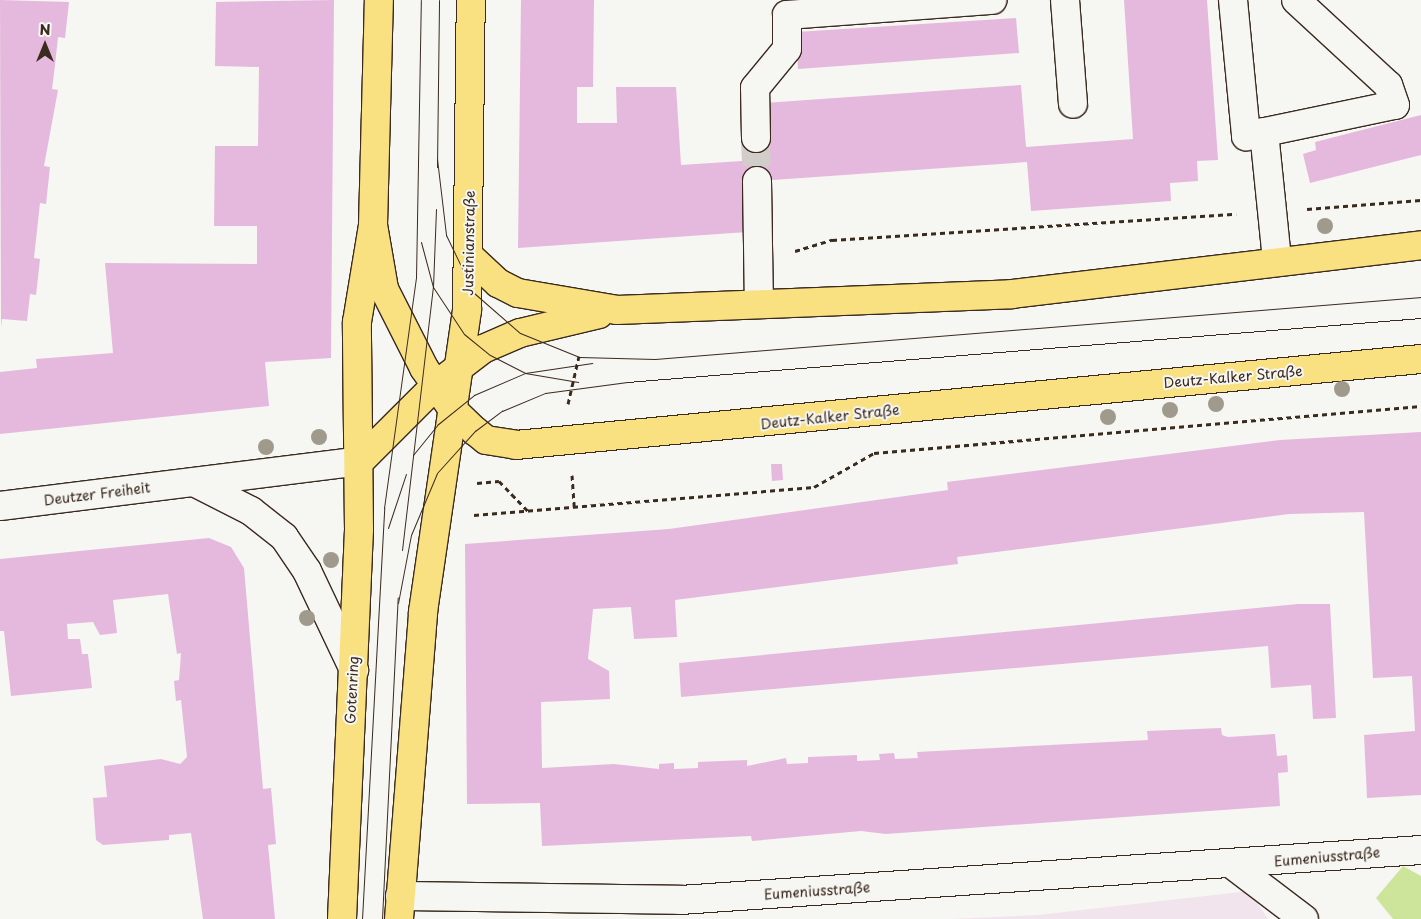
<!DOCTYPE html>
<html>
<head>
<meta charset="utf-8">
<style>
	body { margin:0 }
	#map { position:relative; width:1421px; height:919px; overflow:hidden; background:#f6f6f2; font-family:"Playpen Sans",sans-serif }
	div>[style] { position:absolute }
	.built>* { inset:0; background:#f1e4ec }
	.green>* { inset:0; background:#cde59b }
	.building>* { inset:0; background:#e5b9dd }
	.minor-tunnel>* { height:28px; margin-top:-14px; transform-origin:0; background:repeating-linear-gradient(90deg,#d1cdc8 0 28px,transparent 0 42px) }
	.path>* { height:3px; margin-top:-1.5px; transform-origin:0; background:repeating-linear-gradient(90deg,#3b2a1e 0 5px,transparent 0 9px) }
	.roads { filter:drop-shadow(1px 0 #3b2a1e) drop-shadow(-1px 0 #3b2a1e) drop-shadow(0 1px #3b2a1e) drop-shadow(0 -1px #3b2a1e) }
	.minor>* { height:28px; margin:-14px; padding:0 14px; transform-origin:14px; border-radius:14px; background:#f6f6f2 }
	.major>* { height:28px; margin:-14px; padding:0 14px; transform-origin:14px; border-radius:14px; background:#f9e181 }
	.tram>* { height:1px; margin:-0.5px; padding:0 0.5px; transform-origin:0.5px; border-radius:0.5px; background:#3b2a1e }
	.trees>* { width:16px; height:16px; margin:-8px; border-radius:50%; background:#9f9a8b }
	span { translate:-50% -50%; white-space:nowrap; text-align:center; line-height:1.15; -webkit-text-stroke:4px #f6f6f2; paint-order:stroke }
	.street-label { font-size:14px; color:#3b2a1e }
	.north { position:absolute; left:20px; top:20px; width:50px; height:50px; -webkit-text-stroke:4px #f6f6f2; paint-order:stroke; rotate:0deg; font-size:14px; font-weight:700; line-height:20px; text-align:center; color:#3b2a1e }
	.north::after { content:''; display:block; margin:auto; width:18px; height:22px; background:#3b2a1e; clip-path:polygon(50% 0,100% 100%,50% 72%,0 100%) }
</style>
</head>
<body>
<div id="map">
	<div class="built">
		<i style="clip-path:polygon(1249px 891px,1268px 919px,950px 919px,1038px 915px)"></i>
	</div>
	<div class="green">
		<i style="clip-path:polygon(1403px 866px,1421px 876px,1421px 919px,1393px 919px,1376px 898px)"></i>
	</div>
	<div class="building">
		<i style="clip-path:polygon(0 0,69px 2px,65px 38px,58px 37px,55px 65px,52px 89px,58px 90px,44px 166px,50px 167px,46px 204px,40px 203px,34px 258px,40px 259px,36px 295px,30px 294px,27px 321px,2px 319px,1px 327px)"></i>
		<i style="clip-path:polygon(334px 0,331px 358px,265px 362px,269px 406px,0 434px,0 372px,37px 368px,36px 359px,113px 353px,105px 263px,257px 264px,257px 226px,214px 226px,215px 146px,258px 146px,259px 67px,215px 66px,216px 2px)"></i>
		<i style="clip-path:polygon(521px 0,594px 0,593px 87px,577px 87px,577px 123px,617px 123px,616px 87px,676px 87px,681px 165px,742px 161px,741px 139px,766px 137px,764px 103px,1021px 85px,1026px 147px,1133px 139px,1124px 0,1207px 0,1218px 160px,1197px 161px,1198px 181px,1170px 183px,1171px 201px,1031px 211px,1027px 162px,757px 181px,747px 232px,518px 248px)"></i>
		<i style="clip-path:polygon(1016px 18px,1019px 53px,798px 69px,796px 32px)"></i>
		<i style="clip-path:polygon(1421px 115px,1421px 155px,1310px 183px,1303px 154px,1316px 150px,1315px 142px)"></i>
		<i style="clip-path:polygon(1421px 432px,1421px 795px,1367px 798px,1364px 735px,1415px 731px,1412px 676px,1373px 678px,1364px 512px,1289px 514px,1206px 525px,957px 557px,958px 564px,675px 600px,677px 637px,634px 639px,631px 607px,593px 609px,588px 659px,609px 671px,610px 699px,541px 702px,542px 768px,614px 764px,659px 769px,659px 764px,674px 763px,674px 769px,698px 768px,698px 762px,747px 760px,747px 766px,786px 758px,787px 764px,808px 763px,808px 757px,857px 755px,857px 761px,880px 760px,879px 754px,894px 753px,895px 759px,918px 758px,917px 752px,1148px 740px,1147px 731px,1221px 728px,1222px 735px,1228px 737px,1275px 734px,1277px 756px,1287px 755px,1288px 772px,1278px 773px,1280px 806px,886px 834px,861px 831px,752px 841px,751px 836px,542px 846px,540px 803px,467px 804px,465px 544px,669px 529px,948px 490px,947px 482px,1280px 440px)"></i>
		<i style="clip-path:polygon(771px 464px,782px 464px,783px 480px,772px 481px)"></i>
		<i style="clip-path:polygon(209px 538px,231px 547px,244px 568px,263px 789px,271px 788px,276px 844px,268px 845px,275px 919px,203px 919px,191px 833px,169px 835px,169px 840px,103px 845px,96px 840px,93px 798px,107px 797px,104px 766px,161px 759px,180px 764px,187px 757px,181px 700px,176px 701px,174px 681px,179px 680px,181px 653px,177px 654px,168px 594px,113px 600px,117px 633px,100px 635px,93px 622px,67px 624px,68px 639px,80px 639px,82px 654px,88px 654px,92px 688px,11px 696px,4px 631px,0 631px,0 559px)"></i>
		<i style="clip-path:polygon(1298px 604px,1330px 604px,1336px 718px,1313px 719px,1311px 685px,1271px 688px,1268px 646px,681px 697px,679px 663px)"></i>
	</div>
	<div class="minor-tunnel">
		<i style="left:756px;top:138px;width:43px;rotate:88.7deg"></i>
	</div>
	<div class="path">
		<i style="left:1307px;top:209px;width:114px;rotate:-4.5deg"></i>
		<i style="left:795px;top:251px;width:39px;rotate:-17deg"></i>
		<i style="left:832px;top:240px;width:405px;rotate:-3.7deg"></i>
		<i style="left:568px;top:404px;width:49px;rotate:-77.1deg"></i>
		<i style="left:572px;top:475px;width:32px;rotate:86deg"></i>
		<i style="left:499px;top:481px;width:42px;rotate:46deg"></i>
		<i style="left:477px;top:483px;width:22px;rotate:-5deg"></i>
		<i style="left:474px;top:515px;width:341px;rotate:-4.7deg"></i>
		<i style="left:814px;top:487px;width:69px;rotate:-29.5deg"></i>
		<i style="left:874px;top:453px;width:549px;rotate:-4.91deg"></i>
	</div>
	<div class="roads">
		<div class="minor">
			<i style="left:1065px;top:0;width:104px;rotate:85.6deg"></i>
			<i style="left:1233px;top:0;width:137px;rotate:84.5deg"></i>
			<i style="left:1246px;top:136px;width:152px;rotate:-11.8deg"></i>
			<i style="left:1395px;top:105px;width:21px;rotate:-109deg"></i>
			<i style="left:1388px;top:85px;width:125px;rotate:-137.3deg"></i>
			<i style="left:1264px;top:132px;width:128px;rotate:84.2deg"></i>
			<i style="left:756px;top:138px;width:50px;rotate:-91.1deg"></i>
			<i style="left:755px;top:88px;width:50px;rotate:-50.6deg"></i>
			<i style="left:787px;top:49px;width:34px;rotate:-90deg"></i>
			<i style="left:787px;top:15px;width:206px;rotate:-4.2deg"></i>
			<i style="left:757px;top:181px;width:123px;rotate:89.1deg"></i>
			<i style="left:194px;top:482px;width:64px;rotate:27deg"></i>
			<i style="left:251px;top:511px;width:42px;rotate:38.2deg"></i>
			<i style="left:284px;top:537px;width:41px;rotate:55.9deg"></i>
			<i style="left:307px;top:571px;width:110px;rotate:64.6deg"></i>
			<i style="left:0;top:506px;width:363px;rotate:-7.1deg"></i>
			<i style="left:1233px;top:865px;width:89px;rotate:37.3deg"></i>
			<i style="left:400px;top:896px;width:280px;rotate:0.8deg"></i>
			<i style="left:680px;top:900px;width:743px;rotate:-3.86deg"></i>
		</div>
		<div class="major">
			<i style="left:373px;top:225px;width:65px;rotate:80.2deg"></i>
			<i style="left:384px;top:289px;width:89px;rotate:63.1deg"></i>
			<i style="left:424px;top:368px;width:52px;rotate:55.1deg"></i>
			<i style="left:454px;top:411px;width:29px;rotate:44deg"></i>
			<i style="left:475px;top:431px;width:14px;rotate:39deg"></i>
			<i style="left:486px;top:440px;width:30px;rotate:9deg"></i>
			<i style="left:516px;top:445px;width:909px;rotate:-5.43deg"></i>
			<i style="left:469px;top:256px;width:40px;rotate:43deg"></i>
			<i style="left:498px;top:283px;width:22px;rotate:27deg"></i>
			<i style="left:518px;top:293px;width:100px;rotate:9.7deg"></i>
			<i style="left:617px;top:310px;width:395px;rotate:-2.3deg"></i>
			<i style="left:1012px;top:294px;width:412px;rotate:-6.8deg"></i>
			<i style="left:360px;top:461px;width:107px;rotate:-45deg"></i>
			<i style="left:436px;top:385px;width:59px;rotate:-37.5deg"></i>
			<i style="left:483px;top:349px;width:40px;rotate:-23.4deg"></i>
			<i style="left:520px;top:333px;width:81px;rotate:-13.5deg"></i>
			<i style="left:342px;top:919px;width:390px;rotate:-87.5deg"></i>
			<i style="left:359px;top:529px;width:207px;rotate:-90.6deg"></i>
			<i style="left:357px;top:322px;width:98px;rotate:-80.6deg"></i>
			<i style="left:373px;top:225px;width:225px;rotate:-88.5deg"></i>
			<i style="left:399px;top:919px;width:308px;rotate:-85.5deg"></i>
			<i style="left:423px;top:612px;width:305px;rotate:-81.7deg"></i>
			<i style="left:467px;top:310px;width:310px;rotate:-89.3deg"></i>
		</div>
	</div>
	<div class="tram">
		<i style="left:437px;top:159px;width:77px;rotate:83.2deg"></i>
		<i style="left:446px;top:235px;width:64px;rotate:64.2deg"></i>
		<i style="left:474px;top:293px;width:61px;rotate:41deg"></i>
		<i style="left:520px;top:333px;width:64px;rotate:22.1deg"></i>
		<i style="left:579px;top:357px;width:76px;rotate:1.5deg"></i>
		<i style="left:655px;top:359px;width:769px;rotate:-4.63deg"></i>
		<i style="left:437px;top:167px;width:167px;rotate:-89.3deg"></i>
		<i style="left:421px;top:242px;width:47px;rotate:75.1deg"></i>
		<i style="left:433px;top:287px;width:56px;rotate:56.6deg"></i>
		<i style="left:464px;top:334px;width:33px;rotate:39deg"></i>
		<i style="left:490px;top:355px;width:39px;rotate:27deg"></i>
		<i style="left:525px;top:373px;width:54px;rotate:9.6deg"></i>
		<i style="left:413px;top:455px;width:38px;rotate:-51deg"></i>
		<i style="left:437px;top:425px;width:48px;rotate:-39deg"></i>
		<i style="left:474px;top:395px;width:56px;rotate:-23.3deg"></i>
		<i style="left:525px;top:373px;width:68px;rotate:-8.5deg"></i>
		<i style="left:388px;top:528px;width:57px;rotate:-71.6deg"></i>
		<i style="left:402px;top:550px;width:265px;rotate:-83.3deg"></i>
		<i style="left:433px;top:287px;width:78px;rotate:-87.8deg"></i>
		<i style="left:398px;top:603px;width:69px;rotate:-79.2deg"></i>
		<i style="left:411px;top:535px;width:67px;rotate:-67.2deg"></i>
		<i style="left:437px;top:473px;width:57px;rotate:-47.9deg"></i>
		<i style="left:475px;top:431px;width:34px;rotate:-37deg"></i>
		<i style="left:502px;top:411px;width:47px;rotate:-22.7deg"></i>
		<i style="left:545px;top:393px;width:83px;rotate:-7.6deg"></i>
		<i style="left:627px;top:382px;width:797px;rotate:-4.61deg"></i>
		<i style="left:362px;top:919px;width:412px;rotate:-86.9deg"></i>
		<i style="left:384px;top:508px;width:232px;rotate:-82.1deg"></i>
		<i style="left:416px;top:278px;width:278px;rotate:-89deg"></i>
		<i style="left:382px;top:919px;width:322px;rotate:-87.2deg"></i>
	</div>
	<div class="trees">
		<i style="left:1325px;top:226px"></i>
		<i style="left:1342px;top:389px"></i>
		<i style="left:1216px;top:404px"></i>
		<i style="left:1170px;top:410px"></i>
		<i style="left:1108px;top:417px"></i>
		<i style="left:319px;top:437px"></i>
		<i style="left:266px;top:447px"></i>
		<i style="left:331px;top:560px"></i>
		<i style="left:307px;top:618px"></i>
	</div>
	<div class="street-label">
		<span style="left:469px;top:243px;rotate:-89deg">Justinianstraße</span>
		<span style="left:1233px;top:377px;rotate:-5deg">Deutz-Kalker Straße</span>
		<span style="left:830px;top:417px;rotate:-6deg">Deutz-Kalker Straße</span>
		<span style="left:97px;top:494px;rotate:-7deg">Deutzer Freiheit</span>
		<span style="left:352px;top:690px;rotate:-87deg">Gotenring</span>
		<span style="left:1327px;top:857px;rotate:-5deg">Eumeniusstraße</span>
		<span style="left:817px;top:891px;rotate:-4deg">Eumeniusstraße</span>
	</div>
	<div class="north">N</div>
</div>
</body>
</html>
